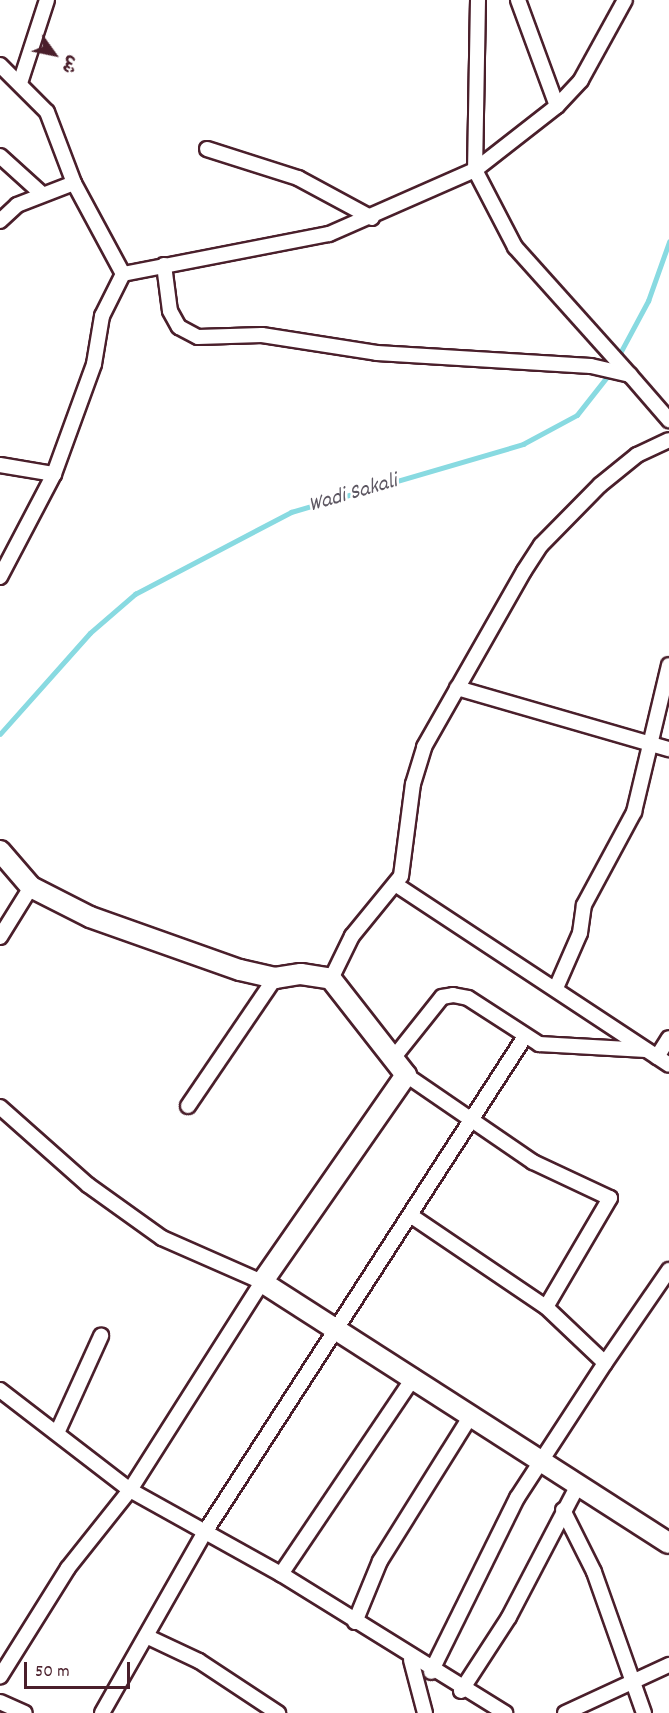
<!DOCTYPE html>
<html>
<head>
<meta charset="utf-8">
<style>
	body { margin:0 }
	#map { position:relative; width:669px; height:1713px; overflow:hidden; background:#fff; font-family:Dekko,"Playpen Sans Arabic",sans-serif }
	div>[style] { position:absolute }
	.stream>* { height:4.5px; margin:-2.25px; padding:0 2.25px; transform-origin:2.25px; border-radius:2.25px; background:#88dae1 }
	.roads { filter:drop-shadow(2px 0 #4a1f2b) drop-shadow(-2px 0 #4a1f2b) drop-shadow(0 2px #4a1f2b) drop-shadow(0 -2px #4a1f2b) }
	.street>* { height:14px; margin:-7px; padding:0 7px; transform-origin:7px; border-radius:7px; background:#fff }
	.secondary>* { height:20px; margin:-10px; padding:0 10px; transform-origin:10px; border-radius:10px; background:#fff }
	span { translate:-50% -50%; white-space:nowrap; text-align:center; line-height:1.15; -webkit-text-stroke:5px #fff; paint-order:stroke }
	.water-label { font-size:22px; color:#5d5762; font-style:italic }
	.north { position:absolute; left:24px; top:24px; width:60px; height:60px; -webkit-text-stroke:4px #fff; paint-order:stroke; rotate:123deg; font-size:16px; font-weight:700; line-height:24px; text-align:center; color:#4a1f2b }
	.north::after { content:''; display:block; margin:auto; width:21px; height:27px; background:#4a1f2b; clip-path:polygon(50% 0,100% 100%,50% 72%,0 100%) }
	.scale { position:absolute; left:24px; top:1662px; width:106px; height:27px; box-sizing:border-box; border:3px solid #4a1f2b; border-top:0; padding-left:8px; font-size:18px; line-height:21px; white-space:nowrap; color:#4a1f2b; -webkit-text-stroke:4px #fff; paint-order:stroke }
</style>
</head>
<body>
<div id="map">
	<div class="stream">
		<i style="left:618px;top:357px;width:64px;rotate:-61.8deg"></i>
		<i style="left:648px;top:301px;width:63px;rotate:-70.4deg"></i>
		<i style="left:0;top:734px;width:135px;rotate:-48.3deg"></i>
		<i style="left:90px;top:633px;width:60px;rotate:-40.9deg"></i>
		<i style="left:135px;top:594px;width:176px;rotate:-27.7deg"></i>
		<i style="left:291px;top:512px;width:242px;rotate:-16.3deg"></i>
		<i style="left:523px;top:444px;width:61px;rotate:-28.2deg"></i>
		<i style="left:577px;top:415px;width:53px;rotate:-51.8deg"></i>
	</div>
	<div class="roads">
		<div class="street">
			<i style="left:478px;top:0;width:170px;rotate:91deg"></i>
			<i style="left:475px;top:170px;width:87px;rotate:62.5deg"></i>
			<i style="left:515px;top:247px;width:172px;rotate:48.1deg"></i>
			<i style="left:518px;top:0;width:113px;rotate:69.8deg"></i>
			<i style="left:0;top:65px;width:66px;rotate:45deg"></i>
			<i style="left:47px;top:112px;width:76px;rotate:69.2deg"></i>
			<i style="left:74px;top:183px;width:103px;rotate:61.7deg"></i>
			<i style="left:20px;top:83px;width:87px;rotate:-72deg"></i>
			<i style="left:207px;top:149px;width:96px;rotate:17.7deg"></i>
			<i style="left:298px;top:178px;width:84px;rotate:28.4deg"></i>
			<i style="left:0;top:156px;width:57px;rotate:42.1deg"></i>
			<i style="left:0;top:221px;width:23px;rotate:-43deg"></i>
			<i style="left:17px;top:205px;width:61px;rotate:-21.1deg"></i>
			<i style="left:164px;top:265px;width:46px;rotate:82.6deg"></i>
			<i style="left:170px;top:311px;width:18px;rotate:61deg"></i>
			<i style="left:179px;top:327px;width:21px;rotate:28deg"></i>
			<i style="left:198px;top:337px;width:64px;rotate:-1.8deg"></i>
			<i style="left:262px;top:335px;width:116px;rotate:8.9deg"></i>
			<i style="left:377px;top:353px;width:214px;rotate:3.5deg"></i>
			<i style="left:591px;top:366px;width:40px;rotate:13deg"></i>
			<i style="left:630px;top:375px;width:60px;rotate:49.1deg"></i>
			<i style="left:123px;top:274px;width:210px;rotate:-11deg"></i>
			<i style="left:329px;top:234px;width:159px;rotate:-23.7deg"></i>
			<i style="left:475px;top:170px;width:104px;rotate:-38deg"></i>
			<i style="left:557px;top:106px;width:35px;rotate:-47deg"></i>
			<i style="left:581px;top:80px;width:91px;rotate:-61.2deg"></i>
			<i style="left:0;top:465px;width:55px;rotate:9.5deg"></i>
			<i style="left:0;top:577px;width:116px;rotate:-62.3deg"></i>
			<i style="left:54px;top:474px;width:117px;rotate:-70deg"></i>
			<i style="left:94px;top:364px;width:49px;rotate:-80.5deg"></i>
			<i style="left:102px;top:316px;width:47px;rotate:-63.4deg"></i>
			<i style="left:457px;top:688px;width:221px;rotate:16.1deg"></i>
			<i style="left:395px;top:884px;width:328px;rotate:33.4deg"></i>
			<i style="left:0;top:937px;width:59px;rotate:-58.2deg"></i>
			<i style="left:331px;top:979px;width:48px;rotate:-64deg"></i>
			<i style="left:352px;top:936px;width:77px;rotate:-50.8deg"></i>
			<i style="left:401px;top:876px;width:93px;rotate:-82.6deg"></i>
			<i style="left:413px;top:784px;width:39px;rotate:-73deg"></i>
			<i style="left:424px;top:747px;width:202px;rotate:-60.4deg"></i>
			<i style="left:524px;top:571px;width:31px;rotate:-57deg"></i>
			<i style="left:541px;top:545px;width:84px;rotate:-45.5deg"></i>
			<i style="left:600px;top:485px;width:48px;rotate:-39deg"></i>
			<i style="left:637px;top:455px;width:35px;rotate:-25deg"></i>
			<i style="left:556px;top:988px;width:60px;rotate:-66.4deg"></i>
			<i style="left:580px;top:933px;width:28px;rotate:-82deg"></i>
			<i style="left:584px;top:905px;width:106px;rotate:-61.7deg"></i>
			<i style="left:634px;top:812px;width:151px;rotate:-76.6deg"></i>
			<i style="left:395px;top:1056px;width:75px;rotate:-51.5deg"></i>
			<i style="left:442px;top:997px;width:11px;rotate:-10deg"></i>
			<i style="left:453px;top:995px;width:15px;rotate:11deg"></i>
			<i style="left:468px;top:998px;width:85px;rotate:32.9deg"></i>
			<i style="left:539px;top:1044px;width:107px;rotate:3.2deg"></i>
			<i style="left:657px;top:1057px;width:22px;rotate:-58deg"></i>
			<i style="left:406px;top:1075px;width:154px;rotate:34.4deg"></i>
			<i style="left:533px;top:1162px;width:85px;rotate:25.1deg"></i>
			<i style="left:610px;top:1198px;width:126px;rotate:120.4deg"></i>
			<i style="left:188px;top:1106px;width:155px;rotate:-55.8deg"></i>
			<i style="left:0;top:1107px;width:118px;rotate:41.6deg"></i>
			<i style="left:88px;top:1185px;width:91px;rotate:35.6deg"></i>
			<i style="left:162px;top:1238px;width:109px;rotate:23.7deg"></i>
			<i style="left:262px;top:1282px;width:246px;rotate:122.4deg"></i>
			<i style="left:130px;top:1490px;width:100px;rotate:128.5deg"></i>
			<i style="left:68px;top:1568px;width:128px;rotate:122deg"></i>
			<i style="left:410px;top:1215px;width:164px;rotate:34.1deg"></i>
			<i style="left:546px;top:1307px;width:81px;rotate:43.5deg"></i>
			<i style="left:605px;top:1363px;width:161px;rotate:123.1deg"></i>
			<i style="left:517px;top:1498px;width:194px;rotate:116.3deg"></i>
			<i style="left:605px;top:1363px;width:113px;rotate:-55.5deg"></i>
			<i style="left:0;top:1390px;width:164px;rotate:37.6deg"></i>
			<i style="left:130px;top:1490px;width:173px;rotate:29.1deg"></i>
			<i style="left:281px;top:1574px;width:238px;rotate:-56deg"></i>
			<i style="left:57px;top:1433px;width:107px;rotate:-65.6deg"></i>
			<i style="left:563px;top:1510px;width:69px;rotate:63.4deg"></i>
			<i style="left:594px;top:1572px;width:150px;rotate:70.5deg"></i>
			<i style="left:281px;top:1574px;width:264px;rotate:31.8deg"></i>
			<i style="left:355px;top:1622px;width:66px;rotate:-67.7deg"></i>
			<i style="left:380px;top:1561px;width:173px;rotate:-58deg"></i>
			<i style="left:148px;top:1637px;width:56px;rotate:25.2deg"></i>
			<i style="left:199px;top:1661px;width:95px;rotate:33.4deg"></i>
			<i style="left:411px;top:1660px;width:55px;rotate:75.2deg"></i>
			<i style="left:461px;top:1691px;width:88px;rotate:-57deg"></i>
			<i style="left:509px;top:1617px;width:151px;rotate:-62.4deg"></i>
			<i style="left:0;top:1702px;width:27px;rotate:24deg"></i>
			<i style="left:102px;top:1713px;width:205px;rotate:-60.4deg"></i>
			<i style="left:203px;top:1535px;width:592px;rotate:-57.14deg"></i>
			<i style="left:565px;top:1713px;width:115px;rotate:-24.8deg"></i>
		</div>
		<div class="secondary">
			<i style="left:0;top:851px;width:48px;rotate:49.3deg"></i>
			<i style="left:31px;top:887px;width:66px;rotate:27deg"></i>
			<i style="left:90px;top:917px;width:159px;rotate:19.5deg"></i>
			<i style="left:240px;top:970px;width:36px;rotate:13deg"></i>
			<i style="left:275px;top:978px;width:26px;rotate:-9deg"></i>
			<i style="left:301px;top:974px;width:30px;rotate:9deg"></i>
			<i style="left:331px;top:979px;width:122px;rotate:52deg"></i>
			<i style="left:406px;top:1075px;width:252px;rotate:124.8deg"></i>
			<i style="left:262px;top:1282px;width:483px;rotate:32.7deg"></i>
		</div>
	</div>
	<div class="water-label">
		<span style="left:353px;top:494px;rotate:-16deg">Wadi Sakali</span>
	</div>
	<div class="north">ش</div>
	<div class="scale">50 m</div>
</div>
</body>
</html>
